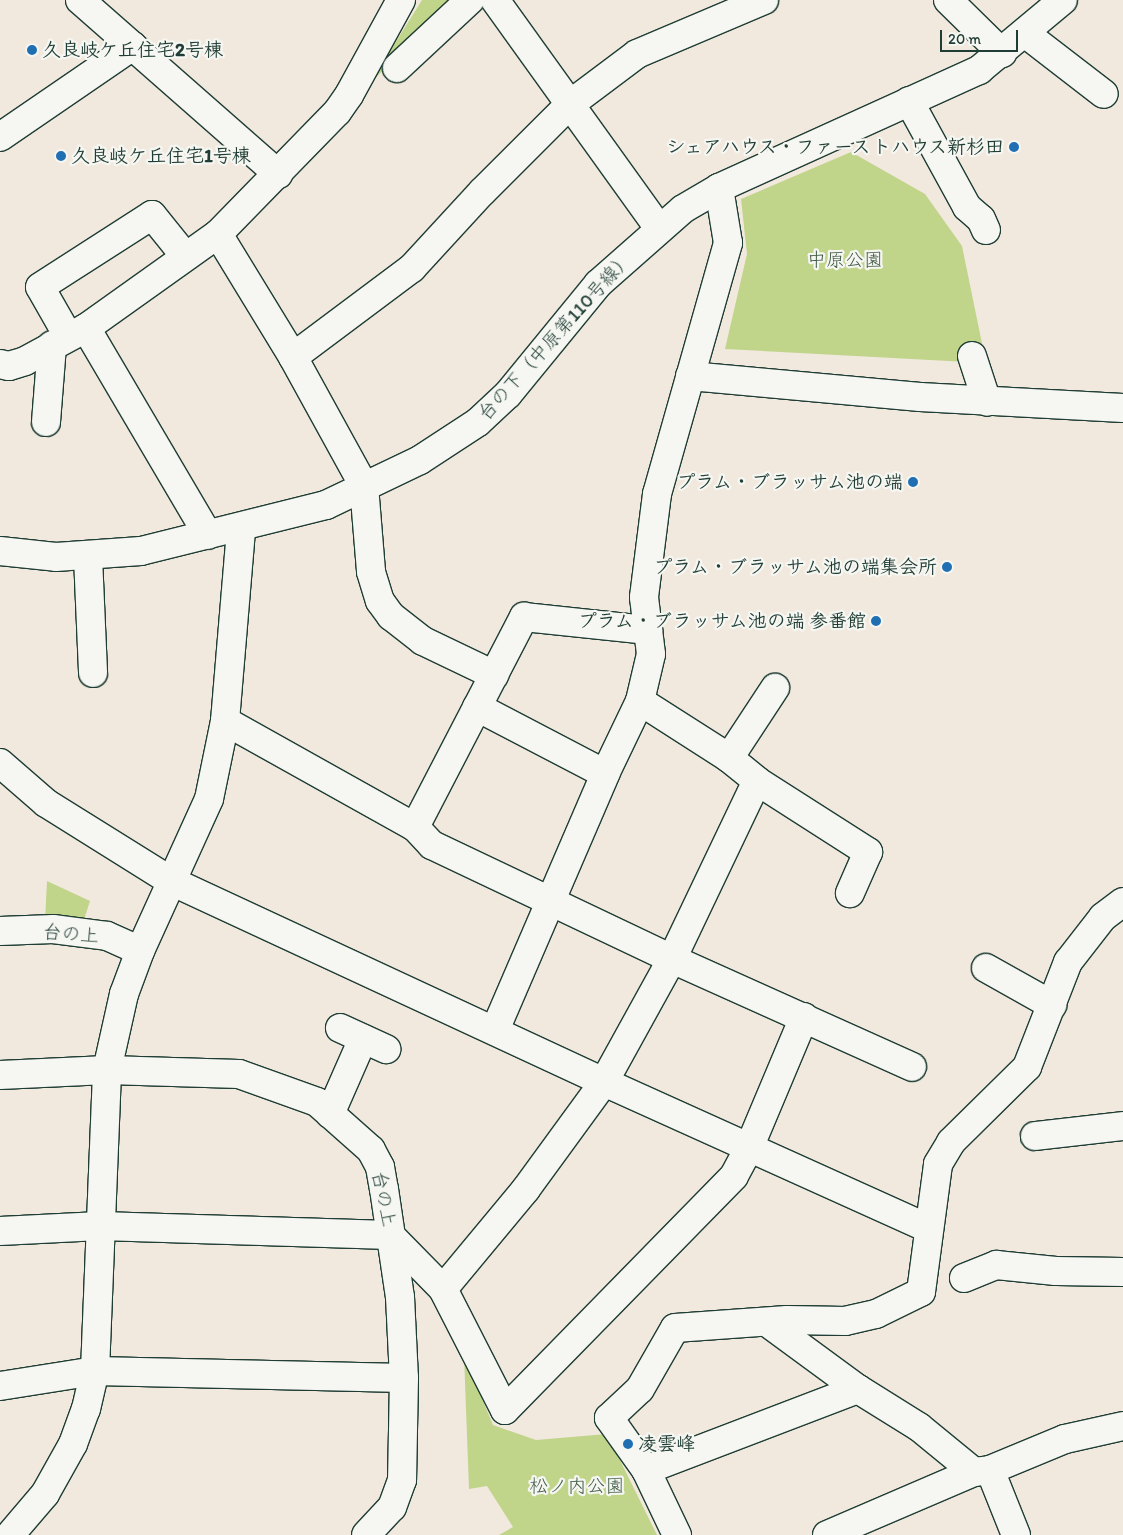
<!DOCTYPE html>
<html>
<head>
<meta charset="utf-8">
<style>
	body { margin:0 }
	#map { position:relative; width:1123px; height:1535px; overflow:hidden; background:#f1e9de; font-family:Itim,"Klee One",sans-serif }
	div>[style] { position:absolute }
	.green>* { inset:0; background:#c0d48a }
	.roads { filter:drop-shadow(1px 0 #1f3d34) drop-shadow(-1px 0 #1f3d34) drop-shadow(0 1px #1f3d34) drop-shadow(0 -1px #1f3d34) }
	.minor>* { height:28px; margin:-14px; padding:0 14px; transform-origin:14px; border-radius:14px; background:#f6f6f2 }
	.dots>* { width:14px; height:14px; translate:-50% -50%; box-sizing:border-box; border:2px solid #f6f6f2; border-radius:50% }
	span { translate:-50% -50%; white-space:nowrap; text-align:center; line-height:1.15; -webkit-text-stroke:4.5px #f6f6f2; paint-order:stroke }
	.poi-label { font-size:19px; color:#1f3d34; font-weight:700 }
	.left { translate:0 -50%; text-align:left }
	.right { translate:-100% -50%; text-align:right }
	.park-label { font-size:19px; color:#3f5b45 }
	.street-label { font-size:19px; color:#1f3d34 }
	.scale { position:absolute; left:940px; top:30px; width:78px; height:22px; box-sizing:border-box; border:2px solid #1f3d34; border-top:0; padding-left:6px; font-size:15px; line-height:18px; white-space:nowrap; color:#1f3d34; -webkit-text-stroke:4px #f6f6f2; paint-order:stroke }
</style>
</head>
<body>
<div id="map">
	<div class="green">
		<i style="clip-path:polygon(422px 0,456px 0,370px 83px)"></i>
		<i style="clip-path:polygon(851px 152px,925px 194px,962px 246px,986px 363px,725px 349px,747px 254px,741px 199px)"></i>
		<i style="clip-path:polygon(47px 881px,90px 901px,82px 926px,45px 922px)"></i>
		<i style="clip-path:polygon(464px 1355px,493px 1425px,536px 1440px,607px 1434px,657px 1535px,499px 1535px,513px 1527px,487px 1486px,469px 1489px)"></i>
	</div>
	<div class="roads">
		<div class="minor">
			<i style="left:80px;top:0;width:264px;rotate:41.3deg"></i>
			<i style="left:401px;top:0;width:108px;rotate:118.7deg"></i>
			<i style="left:349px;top:95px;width:21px;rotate:125deg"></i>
			<i style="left:337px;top:112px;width:170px;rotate:134.3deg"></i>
			<i style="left:218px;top:234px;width:144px;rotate:58.6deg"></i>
			<i style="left:293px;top:357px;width:147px;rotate:61.2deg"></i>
			<i style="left:364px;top:486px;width:86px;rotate:85.3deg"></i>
			<i style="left:371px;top:572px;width:30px;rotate:73deg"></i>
			<i style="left:380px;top:601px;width:19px;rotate:54deg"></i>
			<i style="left:391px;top:616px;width:41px;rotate:38deg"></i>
			<i style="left:423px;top:641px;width:79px;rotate:25.6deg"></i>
			<i style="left:495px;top:0;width:281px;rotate:54.3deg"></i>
			<i style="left:948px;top:0;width:76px;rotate:44.5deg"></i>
			<i style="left:1026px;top:34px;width:98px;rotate:37.6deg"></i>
			<i style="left:397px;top:68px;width:100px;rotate:-43deg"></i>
			<i style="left:909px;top:101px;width:121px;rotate:61.3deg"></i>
			<i style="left:967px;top:207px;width:18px;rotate:41deg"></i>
			<i style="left:981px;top:219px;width:12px;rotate:66deg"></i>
			<i style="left:0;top:137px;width:161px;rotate:-34.4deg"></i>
			<i style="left:86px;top:328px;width:240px;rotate:59.5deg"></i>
			<i style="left:68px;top:336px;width:56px;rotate:-119.7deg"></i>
			<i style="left:40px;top:287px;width:133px;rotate:-32.7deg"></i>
			<i style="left:152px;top:215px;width:53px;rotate:51.2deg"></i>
			<i style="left:972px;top:356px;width:48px;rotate:71.9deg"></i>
			<i style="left:293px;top:357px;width:149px;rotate:-36.8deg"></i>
			<i style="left:412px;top:268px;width:103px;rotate:-47.4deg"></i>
			<i style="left:482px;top:192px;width:123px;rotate:-45deg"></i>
			<i style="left:569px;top:105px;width:85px;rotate:-36.9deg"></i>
			<i style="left:637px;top:54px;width:138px;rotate:-23deg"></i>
			<i style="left:0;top:364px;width:9px;rotate:13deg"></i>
			<i style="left:9px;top:366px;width:17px;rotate:-17deg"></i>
			<i style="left:25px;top:361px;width:69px;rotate:-28.4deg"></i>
			<i style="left:86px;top:328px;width:162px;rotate:-35.5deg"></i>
			<i style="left:690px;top:376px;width:231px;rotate:5.2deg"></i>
			<i style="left:920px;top:397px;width:203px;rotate:3.1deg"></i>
			<i style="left:46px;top:422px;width:77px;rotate:-85.5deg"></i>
			<i style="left:0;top:551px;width:56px;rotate:6.1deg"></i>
			<i style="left:56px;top:557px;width:85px;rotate:-4deg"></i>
			<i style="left:141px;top:551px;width:191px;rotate:-14deg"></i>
			<i style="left:326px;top:505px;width:104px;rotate:-25.6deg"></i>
			<i style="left:420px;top:460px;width:69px;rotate:-33.2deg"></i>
			<i style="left:478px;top:422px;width:41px;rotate:-43deg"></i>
			<i style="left:508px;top:394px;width:142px;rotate:-50.7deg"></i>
			<i style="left:598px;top:284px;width:113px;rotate:-41.4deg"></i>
			<i style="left:683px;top:209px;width:42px;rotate:-30.3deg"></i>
			<i style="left:719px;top:188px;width:286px;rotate:-24.4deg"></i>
			<i style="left:979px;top:70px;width:109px;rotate:-39.8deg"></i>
			<i style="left:88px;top:557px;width:116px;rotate:87.5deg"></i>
			<i style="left:640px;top:701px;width:106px;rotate:32.6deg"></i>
			<i style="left:729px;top:758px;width:36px;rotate:39deg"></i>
			<i style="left:757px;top:781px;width:132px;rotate:32.6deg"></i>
			<i style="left:868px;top:852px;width:45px;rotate:113.7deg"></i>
			<i style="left:477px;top:707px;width:144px;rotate:27.6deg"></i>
			<i style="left:225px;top:721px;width:218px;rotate:29.2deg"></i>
			<i style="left:415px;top:827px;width:25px;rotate:47deg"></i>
			<i style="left:432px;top:845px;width:266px;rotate:25.4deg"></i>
			<i style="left:672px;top:959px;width:263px;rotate:24.2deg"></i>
			<i style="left:729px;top:758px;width:84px;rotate:-56.7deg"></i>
			<i style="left:0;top:763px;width:61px;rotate:41deg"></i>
			<i style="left:46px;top:803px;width:147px;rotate:32deg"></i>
			<i style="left:171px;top:881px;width:477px;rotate:24.9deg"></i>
			<i style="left:604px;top:1082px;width:355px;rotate:24.3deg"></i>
			<i style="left:415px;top:827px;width:237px;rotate:-62.6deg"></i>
			<i style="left:524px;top:617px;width:125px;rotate:6deg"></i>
			<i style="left:648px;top:630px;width:33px;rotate:-97deg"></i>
			<i style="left:644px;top:597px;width:104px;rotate:-82.8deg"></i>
			<i style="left:657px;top:494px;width:261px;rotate:-74.2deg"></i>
			<i style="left:728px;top:243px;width:56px;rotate:-99.3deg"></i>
			<i style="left:0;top:931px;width:53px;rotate:-2.2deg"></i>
			<i style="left:53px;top:929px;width:54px;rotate:7.4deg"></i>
			<i style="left:107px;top:936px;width:36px;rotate:24deg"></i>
			<i style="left:986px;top:968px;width:76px;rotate:29.3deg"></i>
			<i style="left:340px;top:1028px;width:51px;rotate:24.5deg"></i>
			<i style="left:495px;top:1030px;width:279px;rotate:-66.7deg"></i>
			<i style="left:605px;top:774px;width:81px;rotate:-64.4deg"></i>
			<i style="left:640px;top:701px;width:48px;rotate:-76.8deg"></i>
			<i style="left:651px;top:654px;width:24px;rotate:-97deg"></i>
			<i style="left:0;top:1075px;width:107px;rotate:-2.7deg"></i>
			<i style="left:107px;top:1070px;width:132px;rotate:1.7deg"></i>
			<i style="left:239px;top:1074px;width:83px;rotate:19.7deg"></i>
			<i style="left:317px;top:1102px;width:72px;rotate:41.6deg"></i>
			<i style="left:371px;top:1150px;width:19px;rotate:62deg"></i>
			<i style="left:380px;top:1167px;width:22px;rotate:80deg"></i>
			<i style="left:384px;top:1189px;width:109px;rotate:81.6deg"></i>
			<i style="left:400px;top:1297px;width:81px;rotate:87.2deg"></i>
			<i style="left:404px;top:1378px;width:102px;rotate:91.1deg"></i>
			<i style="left:402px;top:1480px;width:29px;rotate:110deg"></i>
			<i style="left:392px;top:1507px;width:38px;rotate:133deg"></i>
			<i style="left:330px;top:1114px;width:82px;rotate:-66.3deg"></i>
			<i style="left:1035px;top:1136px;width:89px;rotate:-6.5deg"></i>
			<i style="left:0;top:1231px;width:100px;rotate:-2.9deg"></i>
			<i style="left:100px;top:1226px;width:290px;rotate:1.8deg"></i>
			<i style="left:390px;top:1235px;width:76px;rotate:45.5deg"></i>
			<i style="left:443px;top:1289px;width:136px;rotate:62.9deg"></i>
			<i style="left:505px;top:1410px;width:327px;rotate:-45.6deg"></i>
			<i style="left:734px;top:1176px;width:32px;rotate:-62deg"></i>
			<i style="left:749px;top:1148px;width:142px;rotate:-67.2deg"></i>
			<i style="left:964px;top:1278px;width:35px;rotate:-22deg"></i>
			<i style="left:996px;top:1265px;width:60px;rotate:5.7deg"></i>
			<i style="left:1056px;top:1271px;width:67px;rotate:0.9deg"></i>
			<i style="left:443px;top:1289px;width:130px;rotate:-50.3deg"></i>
			<i style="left:526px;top:1189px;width:132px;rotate:-53.9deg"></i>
			<i style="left:604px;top:1082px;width:141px;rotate:-61.1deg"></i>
			<i style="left:672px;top:959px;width:197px;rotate:-64.5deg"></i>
			<i style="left:768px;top:1323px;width:112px;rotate:36.3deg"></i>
			<i style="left:858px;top:1389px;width:72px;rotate:31.9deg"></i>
			<i style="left:919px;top:1427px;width:71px;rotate:39.3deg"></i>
			<i style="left:0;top:1386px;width:96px;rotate:-9deg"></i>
			<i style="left:95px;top:1371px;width:309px;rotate:1.3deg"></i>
			<i style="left:646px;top:1470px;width:227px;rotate:-20.9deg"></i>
			<i style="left:990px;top:1470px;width:70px;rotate:68.2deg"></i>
			<i style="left:10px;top:1535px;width:54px;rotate:-49.5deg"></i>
			<i style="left:45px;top:1494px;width:57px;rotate:-60.8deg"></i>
			<i style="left:73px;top:1444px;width:37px;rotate:-70deg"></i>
			<i style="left:86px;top:1409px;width:39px;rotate:-77deg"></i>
			<i style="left:95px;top:1371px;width:301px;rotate:-87.7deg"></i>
			<i style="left:107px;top:1070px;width:78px;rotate:-77.4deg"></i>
			<i style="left:124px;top:994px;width:46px;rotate:-69.6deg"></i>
			<i style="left:140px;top:951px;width:167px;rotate:-65.6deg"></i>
			<i style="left:209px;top:799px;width:80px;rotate:-78.4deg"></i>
			<i style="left:225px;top:721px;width:193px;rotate:-85.2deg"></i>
			<i style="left:677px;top:1535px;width:72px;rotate:-115.5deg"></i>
			<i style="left:646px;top:1470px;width:64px;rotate:-125.4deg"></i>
			<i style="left:609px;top:1418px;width:42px;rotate:-43.1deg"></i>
			<i style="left:640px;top:1389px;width:70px;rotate:-60.2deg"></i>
			<i style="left:675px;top:1328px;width:112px;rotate:-4.1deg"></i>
			<i style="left:787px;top:1320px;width:58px;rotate:1deg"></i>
			<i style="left:845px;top:1321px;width:32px;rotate:-13deg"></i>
			<i style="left:876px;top:1314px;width:50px;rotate:-26.1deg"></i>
			<i style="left:921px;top:1292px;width:129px;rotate:-82.4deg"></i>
			<i style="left:938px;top:1164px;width:26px;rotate:-59deg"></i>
			<i style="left:951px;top:1142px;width:107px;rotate:-44.6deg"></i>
			<i style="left:1027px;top:1067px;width:113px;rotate:-68.7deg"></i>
			<i style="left:1068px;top:962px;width:57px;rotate:-52.1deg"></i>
			<i style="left:1103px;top:917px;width:25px;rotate:-37deg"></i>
			<i style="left:827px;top:1535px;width:160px;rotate:-23.2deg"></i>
			<i style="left:974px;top:1472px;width:16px;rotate:-7deg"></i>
			<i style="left:990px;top:1470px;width:81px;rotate:-22.5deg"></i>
			<i style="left:1065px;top:1439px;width:59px;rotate:-12.6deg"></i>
		</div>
	</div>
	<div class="dots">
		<i style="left:32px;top:50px;background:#1f6fb2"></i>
		<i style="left:1014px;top:147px;background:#1f6fb2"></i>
		<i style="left:61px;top:156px;background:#1f6fb2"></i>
		<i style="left:913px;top:482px;background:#1f6fb2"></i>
		<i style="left:947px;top:567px;background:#1f6fb2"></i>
		<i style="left:876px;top:621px;background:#1f6fb2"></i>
		<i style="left:628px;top:1444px;background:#1f6fb2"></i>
	</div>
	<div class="poi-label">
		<span class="left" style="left:42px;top:50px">久良岐ケ丘住宅2号棟</span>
		<span class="right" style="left:1004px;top:147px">シェアハウス・ファーストハウス新杉田</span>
		<span class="left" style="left:71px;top:156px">久良岐ケ丘住宅1号棟</span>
		<span class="right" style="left:903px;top:482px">プラム・ブラッサム池の端</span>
		<span class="right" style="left:937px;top:567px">プラム・ブラッサム池の端集会所</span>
		<span class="right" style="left:866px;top:621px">プラム・ブラッサム池の端 参番館</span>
		<span class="left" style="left:638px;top:1444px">凌雲峰</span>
	</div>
	<div class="park-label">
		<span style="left:845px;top:260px">中原公園</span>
		<span style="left:577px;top:1486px">松ノ内公園</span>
	</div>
	<div class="street-label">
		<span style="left:555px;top:336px;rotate:-48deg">台の下（中原第110号線）</span>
		<span style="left:71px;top:934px;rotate:5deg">台の上</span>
		<span style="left:384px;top:1199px;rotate:79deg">台の上</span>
	</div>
	<div class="scale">20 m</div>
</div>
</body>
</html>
